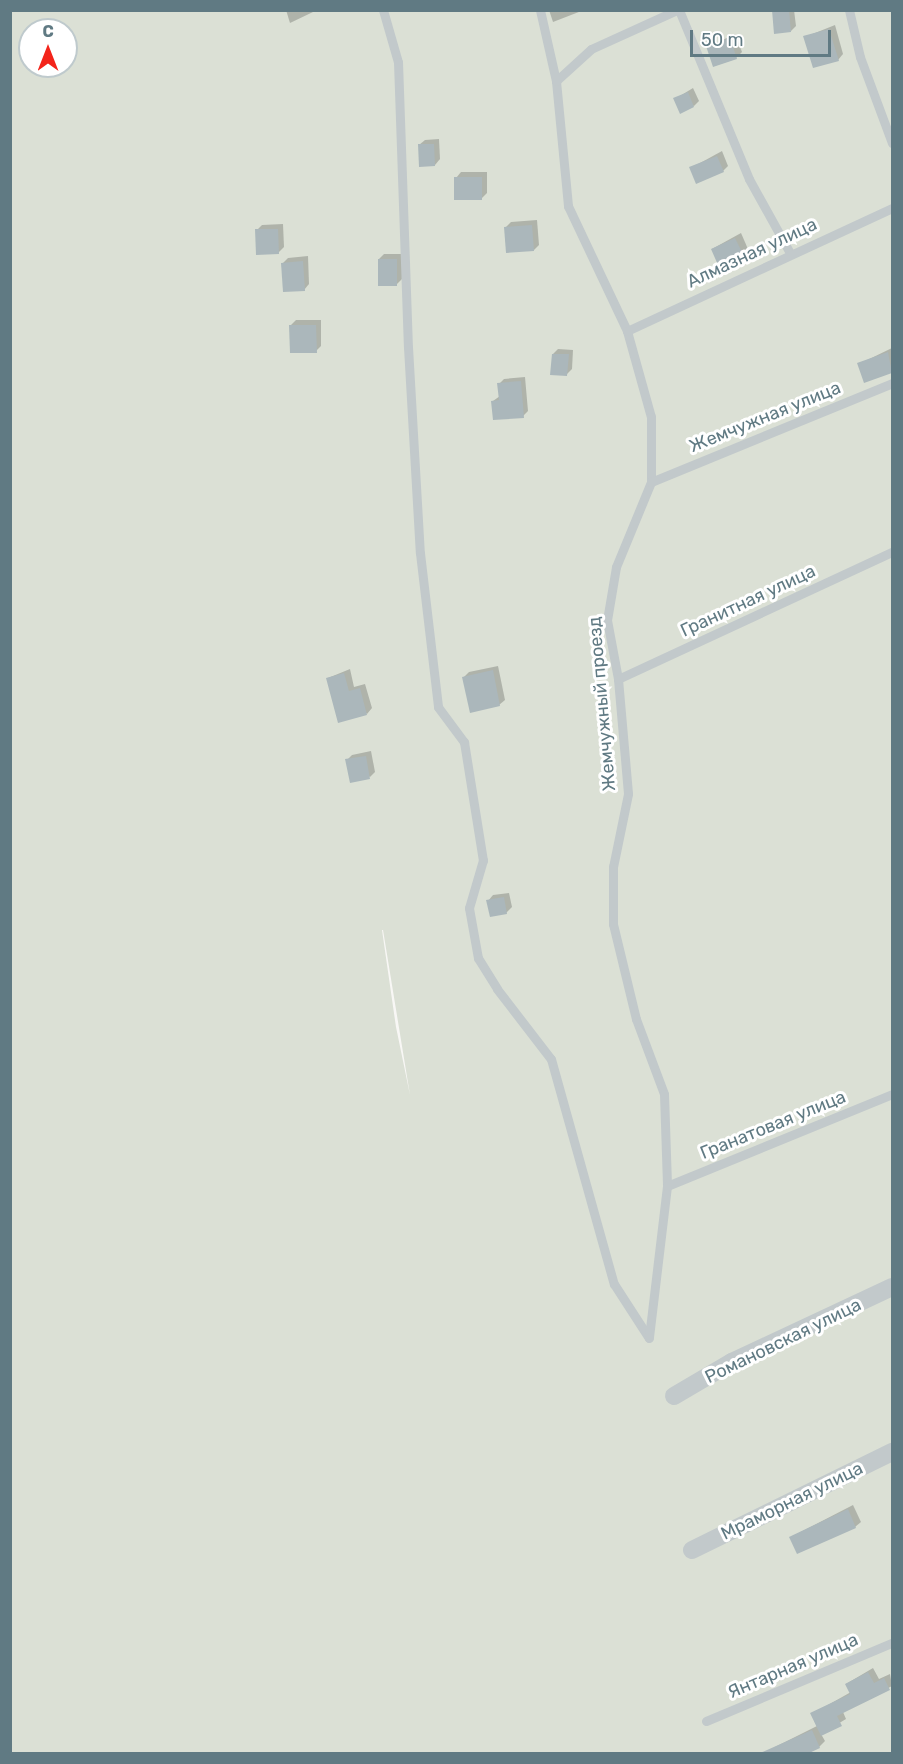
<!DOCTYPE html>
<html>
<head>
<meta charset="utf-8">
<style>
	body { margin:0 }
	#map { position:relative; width:903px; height:1764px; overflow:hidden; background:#f8f7f5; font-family:Rubik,sans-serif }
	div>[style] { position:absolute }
	.green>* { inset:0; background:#dbe0d5 }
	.shadow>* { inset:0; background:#0003 }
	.building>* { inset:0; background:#abb7bb }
	.service>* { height:9px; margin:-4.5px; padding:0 4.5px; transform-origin:4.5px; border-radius:4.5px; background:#c2c9cb }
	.minor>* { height:18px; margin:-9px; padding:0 9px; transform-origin:9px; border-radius:9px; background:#c2c9cb }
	span { translate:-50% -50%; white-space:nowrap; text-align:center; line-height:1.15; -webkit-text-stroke:6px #fff; paint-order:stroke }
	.street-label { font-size:18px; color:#607a83 }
	.frame { position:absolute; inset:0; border:12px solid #607a83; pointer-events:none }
	.north { position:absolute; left:18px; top:18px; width:60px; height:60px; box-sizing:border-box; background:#fff; border:2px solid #bfcacd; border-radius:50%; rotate:0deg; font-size:16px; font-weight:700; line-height:24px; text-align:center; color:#607a83 }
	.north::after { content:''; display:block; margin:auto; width:21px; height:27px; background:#f3241a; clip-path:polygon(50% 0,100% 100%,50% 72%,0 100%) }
	.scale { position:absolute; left:690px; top:30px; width:141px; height:27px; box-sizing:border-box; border:3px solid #607a83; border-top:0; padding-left:8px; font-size:18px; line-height:21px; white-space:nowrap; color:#607a83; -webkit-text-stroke:4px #fff; paint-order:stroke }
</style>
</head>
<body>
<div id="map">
	<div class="green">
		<i style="clip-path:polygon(evenodd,10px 11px,892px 11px,892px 1753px,11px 1753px,10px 11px,30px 30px,66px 30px,66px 66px,30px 66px,30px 30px,10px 11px,382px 930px,383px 930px,410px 1095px,396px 1027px,382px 930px)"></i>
	</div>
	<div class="shadow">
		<i style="clip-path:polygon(286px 10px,312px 10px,313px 12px,290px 23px)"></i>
		<i style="clip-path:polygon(549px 10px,584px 10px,553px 22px)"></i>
		<i style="clip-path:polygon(773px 10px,794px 10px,796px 26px,791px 31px)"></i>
		<i style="clip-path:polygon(835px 25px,843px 54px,838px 60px,805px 37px)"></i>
		<i style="clip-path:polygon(735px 34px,742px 52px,736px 58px,708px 47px)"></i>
		<i style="clip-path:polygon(693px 88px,699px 101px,694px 106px,675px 99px)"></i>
		<i style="clip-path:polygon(439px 139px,440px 159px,435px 165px,419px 145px,425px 140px)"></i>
		<i style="clip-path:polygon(722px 151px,728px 166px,723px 171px,691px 168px)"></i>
		<i style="clip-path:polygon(461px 172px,487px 172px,487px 193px,482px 198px,456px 178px)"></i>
		<i style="clip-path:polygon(537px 220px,539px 245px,534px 250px,506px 227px,511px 222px)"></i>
		<i style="clip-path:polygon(283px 224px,284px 247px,278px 253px,257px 230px,262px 225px)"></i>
		<i style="clip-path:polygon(741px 233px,751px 256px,746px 261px,712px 249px)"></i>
		<i style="clip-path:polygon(384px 254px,402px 254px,402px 279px,396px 285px,379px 259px)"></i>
		<i style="clip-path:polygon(308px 256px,309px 284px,304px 290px,283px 263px,288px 258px)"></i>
		<i style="clip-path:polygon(296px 320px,321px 320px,321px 346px,316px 351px,291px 325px)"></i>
		<i style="clip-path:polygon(892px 348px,892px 370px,865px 381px,859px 364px)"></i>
		<i style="clip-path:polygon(558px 349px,573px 350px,572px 369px,567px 374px,553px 354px)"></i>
		<i style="clip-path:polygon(525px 377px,528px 411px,523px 416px,493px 401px,500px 396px,499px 384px,504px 379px)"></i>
		<i style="clip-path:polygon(498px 666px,505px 700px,499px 705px,464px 677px,469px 672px)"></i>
		<i style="clip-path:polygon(350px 669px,354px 687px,365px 684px,372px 708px,367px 714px,328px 678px)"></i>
		<i style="clip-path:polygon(371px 751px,375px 772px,370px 777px,347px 760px,352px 755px)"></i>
		<i style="clip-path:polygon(509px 893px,512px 907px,506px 913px,488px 901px,493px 895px)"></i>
		<i style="clip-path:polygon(853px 1505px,861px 1522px,855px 1527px,791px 1537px)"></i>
		<i style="clip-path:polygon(873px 1668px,879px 1679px,890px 1674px,892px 1686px,843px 1712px,846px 1719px,821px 1734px,825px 1741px,819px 1747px,803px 1754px,775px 1747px,817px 1726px,812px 1714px,851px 1692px,846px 1684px)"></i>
	</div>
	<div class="building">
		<i style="clip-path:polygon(772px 10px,789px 10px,791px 32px,774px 34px)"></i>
		<i style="clip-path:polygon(829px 29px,839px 61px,813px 68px,803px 36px)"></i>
		<i style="clip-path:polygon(730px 38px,737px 59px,713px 67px,706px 46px)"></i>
		<i style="clip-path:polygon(688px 92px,694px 107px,680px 114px,673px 98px)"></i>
		<i style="clip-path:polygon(418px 144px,434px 144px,435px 166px,419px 167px)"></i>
		<i style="clip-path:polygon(717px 156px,724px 172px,696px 184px,689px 167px)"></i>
		<i style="clip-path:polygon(454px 177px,482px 177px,482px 200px,454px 200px)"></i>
		<i style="clip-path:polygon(532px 225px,534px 251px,506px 253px,504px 227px)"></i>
		<i style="clip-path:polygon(255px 229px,278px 229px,279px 254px,256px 255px)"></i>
		<i style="clip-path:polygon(735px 238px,747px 262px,722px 274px,711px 249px)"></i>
		<i style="clip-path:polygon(378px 259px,397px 259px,397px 286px,378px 286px)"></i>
		<i style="clip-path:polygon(303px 261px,305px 291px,283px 292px,281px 263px)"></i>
		<i style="clip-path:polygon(289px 325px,316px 325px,317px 353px,290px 353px)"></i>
		<i style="clip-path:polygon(888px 352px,892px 373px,864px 383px,857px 363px)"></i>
		<i style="clip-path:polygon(552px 354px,569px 354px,567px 376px,550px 375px)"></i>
		<i style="clip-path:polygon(521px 381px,524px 418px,493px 420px,491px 401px,499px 400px,497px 383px)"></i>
		<i style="clip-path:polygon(493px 670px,500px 706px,470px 713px,462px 677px)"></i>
		<i style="clip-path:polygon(344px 673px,349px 691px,360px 688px,367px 715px,338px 723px,326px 678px)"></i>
		<i style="clip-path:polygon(366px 756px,370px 779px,350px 783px,345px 759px)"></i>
		<i style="clip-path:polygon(504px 897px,507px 914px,490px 917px,486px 900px)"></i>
		<i style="clip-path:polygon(848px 1509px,856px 1528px,797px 1554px,789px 1537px)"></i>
		<i style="clip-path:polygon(868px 1672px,874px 1683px,884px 1678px,890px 1690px,837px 1716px,842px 1726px,821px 1736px,810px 1713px,850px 1694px,845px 1684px)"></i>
		<i style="clip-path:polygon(812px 1730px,820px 1748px,807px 1754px,758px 1754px)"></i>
	</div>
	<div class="service">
		<i style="left:383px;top:10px;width:54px;rotate:73.9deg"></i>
		<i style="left:398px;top:62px;width:285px;rotate:88deg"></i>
		<i style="left:408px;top:347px;width:206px;rotate:86.7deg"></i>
		<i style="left:420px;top:553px;width:155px;rotate:83.3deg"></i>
		<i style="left:438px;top:707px;width:44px;rotate:53.4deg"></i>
		<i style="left:464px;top:742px;width:120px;rotate:80.9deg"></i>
		<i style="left:483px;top:860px;width:50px;rotate:106.3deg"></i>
		<i style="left:469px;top:908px;width:51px;rotate:79.8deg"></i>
		<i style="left:478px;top:958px;width:36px;rotate:58deg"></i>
		<i style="left:497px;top:989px;width:88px;rotate:52.4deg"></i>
		<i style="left:551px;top:1059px;width:234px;rotate:74.4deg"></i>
		<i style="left:614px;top:1284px;width:64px;rotate:57.1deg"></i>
		<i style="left:540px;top:10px;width:73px;rotate:77.3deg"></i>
		<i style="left:556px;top:81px;width:126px;rotate:84.5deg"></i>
		<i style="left:568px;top:206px;width:138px;rotate:64.7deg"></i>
		<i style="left:627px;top:331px;width:89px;rotate:74.4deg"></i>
		<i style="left:651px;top:417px;width:65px;rotate:90deg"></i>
		<i style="left:651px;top:482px;width:92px;rotate:112.4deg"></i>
		<i style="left:616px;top:567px;width:54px;rotate:99.6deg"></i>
		<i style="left:607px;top:620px;width:60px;rotate:79.4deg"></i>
		<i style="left:618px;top:679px;width:115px;rotate:85deg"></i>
		<i style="left:628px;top:794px;width:75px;rotate:101.6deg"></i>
		<i style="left:613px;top:867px;width:57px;rotate:90deg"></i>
		<i style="left:613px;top:924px;width:98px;rotate:76.4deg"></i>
		<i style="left:636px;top:1019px;width:80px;rotate:69.5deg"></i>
		<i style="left:664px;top:1094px;width:92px;rotate:88.1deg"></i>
		<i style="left:667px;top:1186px;width:153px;rotate:96.8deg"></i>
		<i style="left:679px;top:10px;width:183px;rotate:67.5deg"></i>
		<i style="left:749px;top:179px;width:85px;rotate:61deg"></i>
		<i style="left:849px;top:10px;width:48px;rotate:76.8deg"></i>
		<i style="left:860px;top:57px;width:92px;rotate:69.6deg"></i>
		<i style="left:556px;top:81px;width:47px;rotate:-42.4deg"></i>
		<i style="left:591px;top:49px;width:94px;rotate:-24.4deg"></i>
		<i style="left:627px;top:331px;width:292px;rotate:-24.9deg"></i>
		<i style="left:651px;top:482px;width:261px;rotate:-22.3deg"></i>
		<i style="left:618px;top:679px;width:302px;rotate:-24.9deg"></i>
		<i style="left:667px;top:1186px;width:243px;rotate:-22.2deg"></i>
		<i style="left:706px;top:1721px;width:202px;rotate:-22.8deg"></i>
	</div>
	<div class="minor">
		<i style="left:674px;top:1396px;width:67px;rotate:-30.4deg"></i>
		<i style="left:732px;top:1362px;width:177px;rotate:-25.1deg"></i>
		<i style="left:692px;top:1550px;width:223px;rotate:-26.1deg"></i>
	</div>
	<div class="street-label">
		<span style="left:752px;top:253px;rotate:-25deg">Алмазная улица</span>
		<span style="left:765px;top:417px;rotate:-22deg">Жемчужная улица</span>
		<span style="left:748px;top:601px;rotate:-25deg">Гранитная улица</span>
		<span style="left:602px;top:704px;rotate:-95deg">Жемчужный проезд</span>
		<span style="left:773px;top:1125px;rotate:-22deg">Гранатовая улица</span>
		<span style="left:783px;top:1341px;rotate:-26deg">Романовская улица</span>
		<span style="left:792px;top:1501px;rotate:-26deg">Мраморная улица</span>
		<span style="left:793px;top:1666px;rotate:-23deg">Янтарная улица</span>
	</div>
	<div class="frame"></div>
	<div class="north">С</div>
	<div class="scale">50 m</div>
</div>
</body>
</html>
